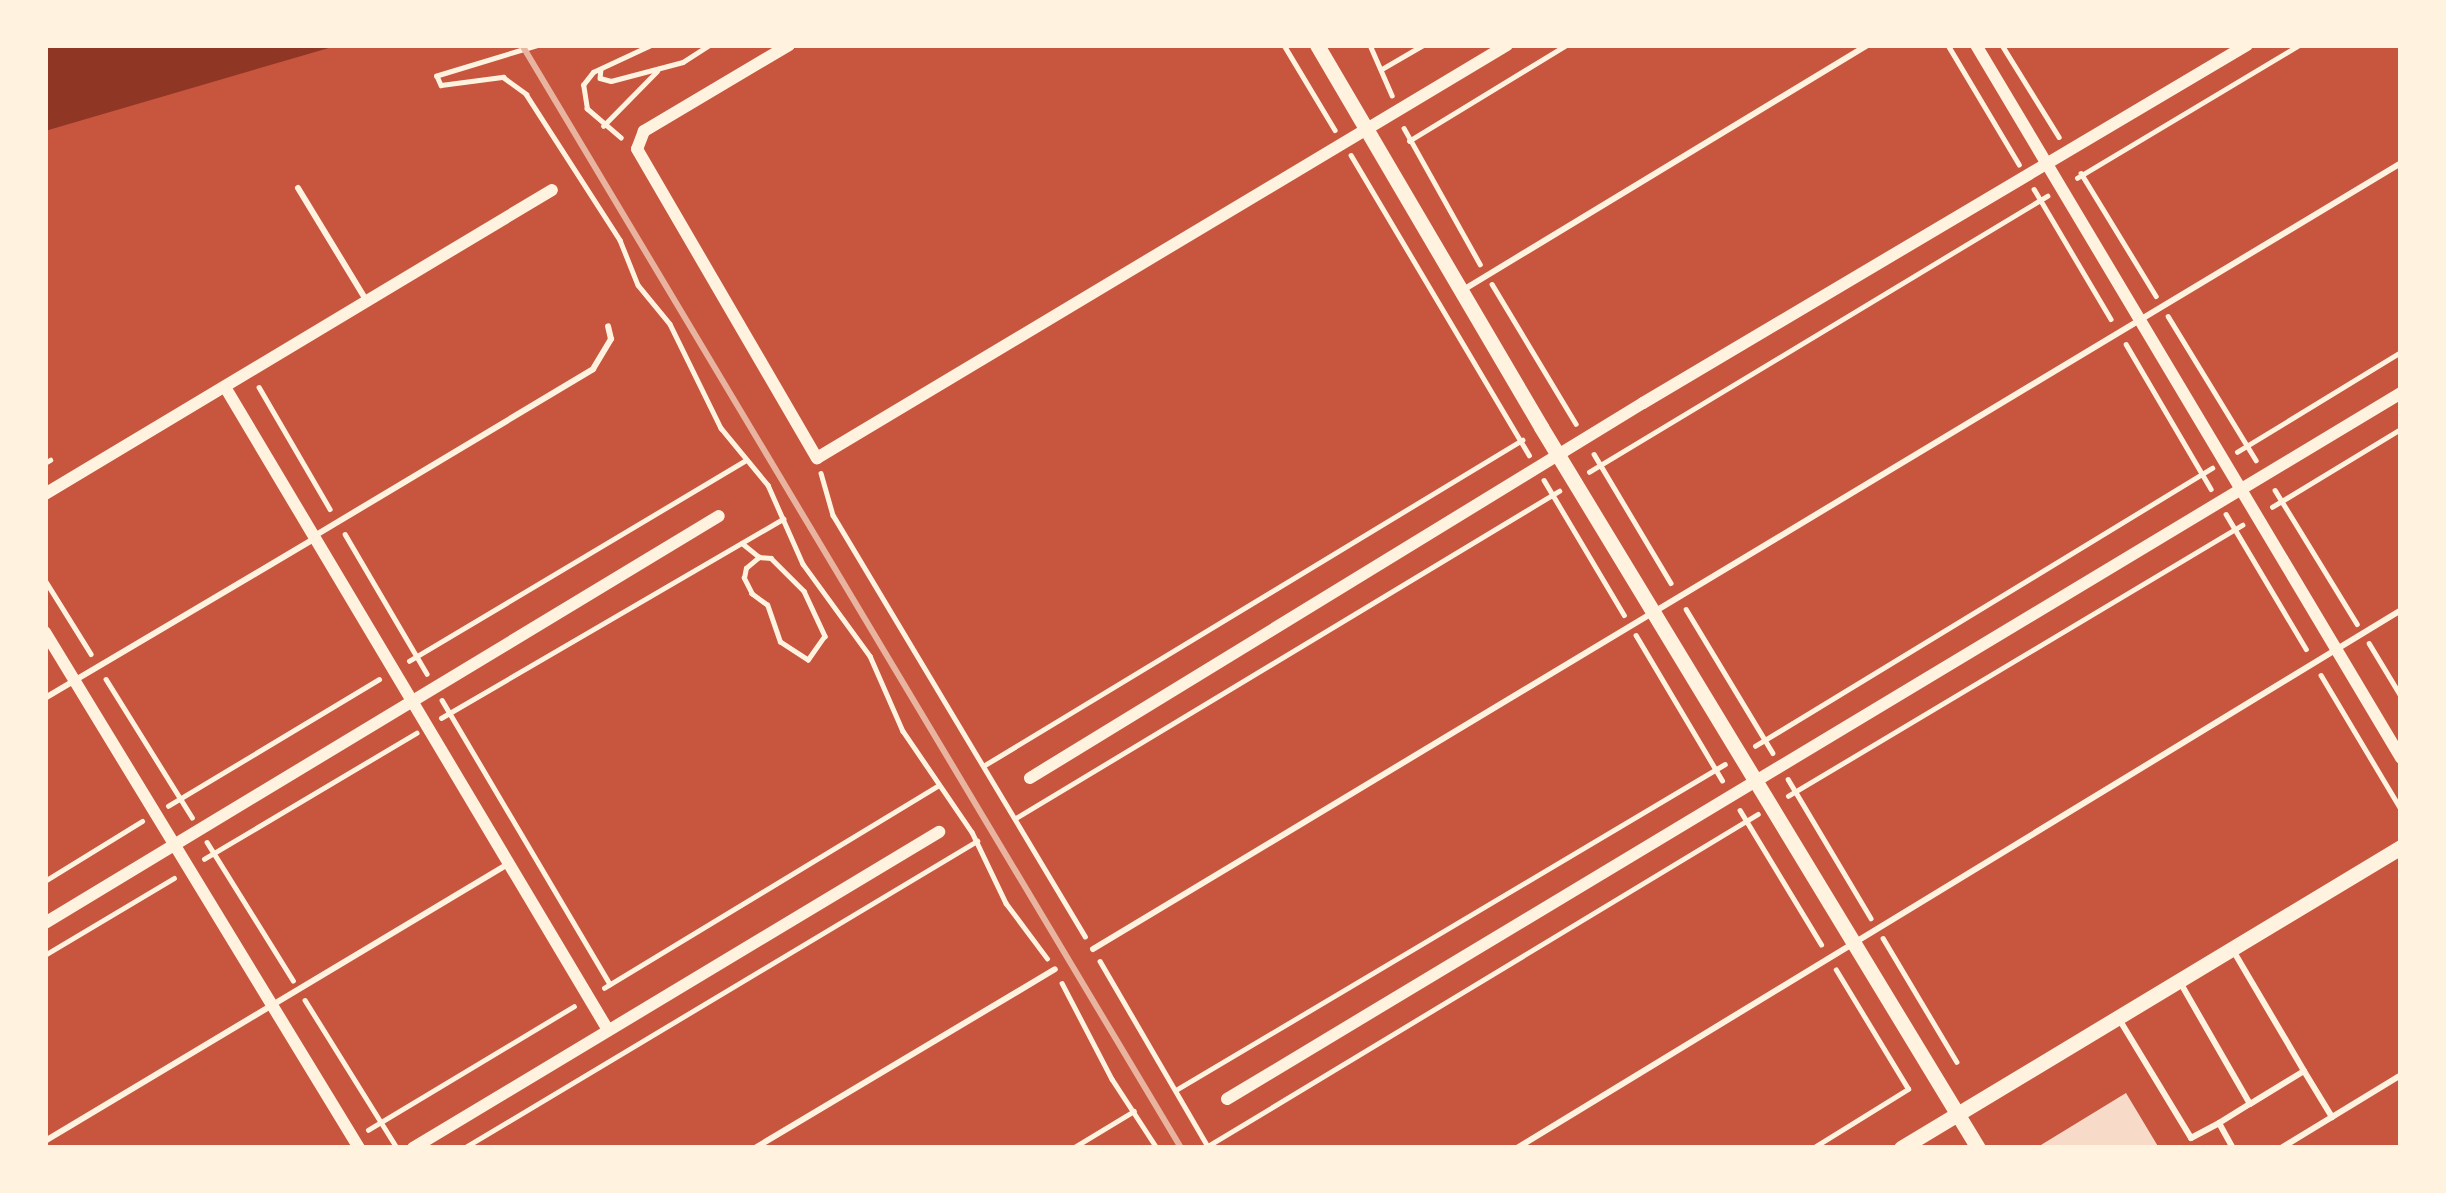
<!DOCTYPE html>
<html>
<head>
<meta charset="utf-8">
<style>
	body { margin:0 }
	#map { position:relative; width:2446px; height:1193px; overflow:hidden; background:#c8553d; font-family:Mulish,sans-serif }
	div>[style] { position:absolute }
	.water>* { inset:0; background:#8f3625 }
	.building>* { inset:0; background:#f7dbc8 }
	.path>* { height:4.5px; margin:-2.25px; padding:0 2.25px; transform-origin:2.25px; border-radius:2.25px; background:#fff3e0 }
	.service>* { height:6px; margin:-3px; padding:0 3px; transform-origin:3px; border-radius:3px; background:#fff3e0 }
	.minor>* { height:12px; margin:-6px; padding:0 6px; transform-origin:6px; border-radius:6px; background:#fff3e0 }
	.tertiary>* { height:15px; margin:-7.5px; padding:0 7.5px; transform-origin:7.5px; border-radius:7.5px; background:#fff3e0 }
	.rail>* { height:6px; margin:-3px; padding:0 3px; transform-origin:3px; border-radius:3px; background:#e9b49f }
	span { translate:-50% -50%; white-space:nowrap; text-align:center; line-height:1.15; -webkit-text-stroke:10px #fff3e0; paint-order:stroke }
	.frame { position:absolute; inset:0; border:48px solid #fff3e0; pointer-events:none }
</style>
</head>
<body>
<div id="map">
	<div class="water">
		<i style="clip-path:polygon(45px 45px,339px 45px,45px 131px)"></i>
	</div>
	<div class="building">
		<i style="clip-path:polygon(2126px 1093px,2159px 1148px,2036px 1148px)"></i>
	</div>
	<div class="path">
		<i style="left:539px;top:45px;width:107px;rotate:163.1deg"></i>
		<i style="left:437px;top:76px;width:10px;rotate:66deg"></i>
		<i style="left:441px;top:85px;width:63px;rotate:-7.4deg"></i>
		<i style="left:503px;top:77px;width:29px;rotate:36deg"></i>
		<i style="left:526px;top:94px;width:174px;rotate:57.2deg"></i>
		<i style="left:620px;top:240px;width:48px;rotate:68.2deg"></i>
		<i style="left:638px;top:285px;width:50px;rotate:50.6deg"></i>
		<i style="left:670px;top:324px;width:116px;rotate:63.9deg"></i>
		<i style="left:721px;top:428px;width:74px;rotate:50.5deg"></i>
		<i style="left:768px;top:485px;width:86px;rotate:66.1deg"></i>
		<i style="left:803px;top:564px;width:114px;rotate:53.9deg"></i>
		<i style="left:870px;top:656px;width:82px;rotate:66.3deg"></i>
		<i style="left:903px;top:731px;width:122px;rotate:55.7deg"></i>
		<i style="left:972px;top:832px;width:79px;rotate:64.4deg"></i>
		<i style="left:1006px;top:903px;width:69px;rotate:53.3deg"></i>
		<i style="left:1284px;top:45px;width:99px;rotate:59deg"></i>
		<i style="left:1370px;top:45px;width:55px;rotate:66.3deg"></i>
		<i style="left:1948px;top:45px;width:139px;rotate:59.2deg"></i>
		<i style="left:2002px;top:45px;width:108px;rotate:58.2deg"></i>
		<i style="left:601px;top:69px;width:9px;rotate:96deg"></i>
		<i style="left:600px;top:78px;width:11px;rotate:15deg"></i>
		<i style="left:611px;top:81px;width:74px;rotate:-14.8deg"></i>
		<i style="left:683px;top:62px;width:31px;rotate:-33deg"></i>
		<i style="left:1382px;top:69px;width:48px;rotate:-30.3deg"></i>
		<i style="left:603px;top:126px;width:77px;rotate:-45.5deg"></i>
		<i style="left:1404px;top:128px;width:156px;rotate:60.8deg"></i>
		<i style="left:621px;top:138px;width:45px;rotate:-139.5deg"></i>
		<i style="left:587px;top:109px;width:24px;rotate:-99deg"></i>
		<i style="left:583px;top:85px;width:16px;rotate:-52deg"></i>
		<i style="left:593px;top:72px;width:64px;rotate:-25deg"></i>
		<i style="left:1409px;top:141px;width:184px;rotate:-31.4deg"></i>
		<i style="left:1351px;top:155px;width:349px;rotate:59.3deg"></i>
		<i style="left:2081px;top:173px;width:144px;rotate:58.6deg"></i>
		<i style="left:2077px;top:178px;width:259px;rotate:-30.9deg"></i>
		<i style="left:2034px;top:189px;width:151px;rotate:59.4deg"></i>
		<i style="left:1492px;top:284px;width:163px;rotate:59deg"></i>
		<i style="left:2168px;top:316px;width:169px;rotate:58.6deg"></i>
		<i style="left:2126px;top:344px;width:168px;rotate:59.6deg"></i>
		<i style="left:259px;top:387px;width:141px;rotate:59.8deg"></i>
		<i style="left:2237px;top:452px;width:192px;rotate:-31.4deg"></i>
		<i style="left:1594px;top:454px;width:150px;rotate:59.2deg"></i>
		<i style="left:45px;top:463px;width:6px;rotate:-31deg"></i>
		<i style="left:1589px;top:472px;width:535px;rotate:-31.07deg"></i>
		<i style="left:821px;top:473px;width:44px;rotate:74.1deg"></i>
		<i style="left:833px;top:515px;width:491px;rotate:59.1deg"></i>
		<i style="left:1544px;top:480px;width:157px;rotate:59.3deg"></i>
		<i style="left:2275px;top:490px;width:157px;rotate:58.5deg"></i>
		<i style="left:2272px;top:507px;width:151px;rotate:-31.2deg"></i>
		<i style="left:2226px;top:514px;width:157px;rotate:59.3deg"></i>
		<i style="left:345px;top:534px;width:162px;rotate:59.6deg"></i>
		<i style="left:742px;top:543px;width:22px;rotate:39deg"></i>
		<i style="left:759px;top:557px;width:12px;rotate:5deg"></i>
		<i style="left:771px;top:558px;width:47px;rotate:45deg"></i>
		<i style="left:804px;top:591px;width:50px;rotate:65deg"></i>
		<i style="left:825px;top:636px;width:29px;rotate:125deg"></i>
		<i style="left:808px;top:660px;width:33px;rotate:-147deg"></i>
		<i style="left:780px;top:642px;width:39px;rotate:-109deg"></i>
		<i style="left:767px;top:605px;width:19px;rotate:-144deg"></i>
		<i style="left:752px;top:594px;width:18px;rotate:-117deg"></i>
		<i style="left:744px;top:578px;width:10px;rotate:-79deg"></i>
		<i style="left:746px;top:568px;width:17px;rotate:-40deg"></i>
		<i style="left:45px;top:580px;width:87px;rotate:58.1deg"></i>
		<i style="left:1686px;top:609px;width:168px;rotate:58.9deg"></i>
		<i style="left:1636px;top:635px;width:169px;rotate:59.3deg"></i>
		<i style="left:2369px;top:643px;width:62px;rotate:58.9deg"></i>
		<i style="left:409px;top:661px;width:391px;rotate:-30.8deg"></i>
		<i style="left:2321px;top:675px;width:156px;rotate:59.2deg"></i>
		<i style="left:106px;top:679px;width:163px;rotate:58.1deg"></i>
		<i style="left:442px;top:700px;width:330px;rotate:59.4deg"></i>
		<i style="left:441px;top:718px;width:396px;rotate:-30.2deg"></i>
		<i style="left:1755px;top:746px;width:535px;rotate:-31.31deg"></i>
		<i style="left:985px;top:765px;width:628px;rotate:-31.18deg"></i>
		<i style="left:1788px;top:779px;width:162px;rotate:59.2deg"></i>
		<i style="left:1788px;top:796px;width:529px;rotate:-30.83deg"></i>
		<i style="left:168px;top:806px;width:246px;rotate:-31deg"></i>
		<i style="left:1740px;top:810px;width:157px;rotate:58.8deg"></i>
		<i style="left:1016px;top:818px;width:634px;rotate:-31.06deg"></i>
		<i style="left:207px;top:842px;width:163px;rotate:58.1deg"></i>
		<i style="left:204px;top:859px;width:247px;rotate:-30.7deg"></i>
		<i style="left:45px;top:881px;width:114px;rotate:-31.7deg"></i>
		<i style="left:1883px;top:938px;width:144px;rotate:59.2deg"></i>
		<i style="left:45px;top:955px;width:150px;rotate:-30.8deg"></i>
		<i style="left:1100px;top:961px;width:216px;rotate:59.8deg"></i>
		<i style="left:1062px;top:983px;width:108px;rotate:62.5deg"></i>
		<i style="left:1112px;top:1079px;width:82px;rotate:56.9deg"></i>
		<i style="left:604px;top:988px;width:390px;rotate:-31.2deg"></i>
		<i style="left:305px;top:1000px;width:174px;rotate:58.1deg"></i>
		<i style="left:1176px;top:1090px;width:638px;rotate:-30.7deg"></i>
		<i style="left:368px;top:1130px;width:240px;rotate:-31deg"></i>
		<i style="left:1208px;top:1146px;width:642px;rotate:-31.12deg"></i>
		<i style="left:464px;top:1148px;width:598px;rotate:-30.9deg"></i>
		<i style="left:1073px;top:1148px;width:71px;rotate:-31.2deg"></i>
		<i style="left:1813px;top:1148px;width:112px;rotate:-31.8deg"></i>
		<i style="left:1908px;top:1089px;width:139px;rotate:-121.2deg"></i>
	</div>
	<div class="service">
		<i style="left:298px;top:188px;width:129px;rotate:58.7deg"></i>
		<i style="left:1463px;top:290px;width:473px;rotate:-31.2deg"></i>
		<i style="left:316px;top:535px;width:323px;rotate:-30.9deg"></i>
		<i style="left:593px;top:369px;width:35px;rotate:-59deg"></i>
		<i style="left:611px;top:339px;width:13px;rotate:-103deg"></i>
		<i style="left:45px;top:698px;width:312px;rotate:-30.6deg"></i>
		<i style="left:1093px;top:949px;width:1526px;rotate:-31deg"></i>
		<i style="left:2234px;top:952px;width:138px;rotate:59.5deg"></i>
		<i style="left:2304px;top:1071px;width:63px;rotate:148.6deg"></i>
		<i style="left:2119px;top:1019px;width:139px;rotate:58.8deg"></i>
		<i style="left:2191px;top:1138px;width:32px;rotate:-28deg"></i>
		<i style="left:2219px;top:1123px;width:36px;rotate:-32deg"></i>
		<i style="left:2250px;top:1104px;width:138px;rotate:-119.9deg"></i>
		<i style="left:2304px;top:1071px;width:54px;rotate:58.7deg"></i>
		<i style="left:2219px;top:1123px;width:29px;rotate:61deg"></i>
		<i style="left:45px;top:1141px;width:540px;rotate:-30.89deg"></i>
		<i style="left:755px;top:1148px;width:349px;rotate:-30.8deg"></i>
		<i style="left:1517px;top:1148px;width:1035px;rotate:-31.32deg"></i>
		<i style="left:2281px;top:1148px;width:140px;rotate:-31.3deg"></i>
	</div>
	<div class="minor">
		<i style="left:789px;top:45px;width:169px;rotate:149.3deg"></i>
		<i style="left:644px;top:131px;width:19px;rotate:111deg"></i>
		<i style="left:637px;top:149px;width:358px;rotate:59.8deg"></i>
		<i style="left:817px;top:458px;width:804px;rotate:-30.9deg"></i>
		<i style="left:1976px;top:45px;width:830px;rotate:59.2deg"></i>
		<i style="left:225px;top:387px;width:748px;rotate:59.22deg"></i>
		<i style="left:45px;top:494px;width:591px;rotate:-30.95deg"></i>
		<i style="left:45px;top:632px;width:604px;rotate:58.68deg"></i>
		<i style="left:1030px;top:778px;width:719px;rotate:-31.46deg"></i>
		<i style="left:1643px;top:403px;width:702px;rotate:-30.66deg"></i>
		<i style="left:45px;top:923px;width:787px;rotate:-31.13deg"></i>
		<i style="left:1227px;top:1099px;width:1370px;rotate:-31.02deg"></i>
		<i style="left:413px;top:1148px;width:614px;rotate:-31deg"></i>
	</div>
	<div class="tertiary">
		<i style="left:1317px;top:45px;width:443px;rotate:59.6deg"></i>
		<i style="left:1541px;top:427px;width:843px;rotate:58.78deg"></i>
		<i style="left:1901px;top:1148px;width:584px;rotate:-31.05deg"></i>
	</div>
	<div class="rail">
		<i style="left:522px;top:45px;width:1285px;rotate:59.14deg"></i>
	</div>
	<div class="frame"></div>
</div>
</body>
</html>
